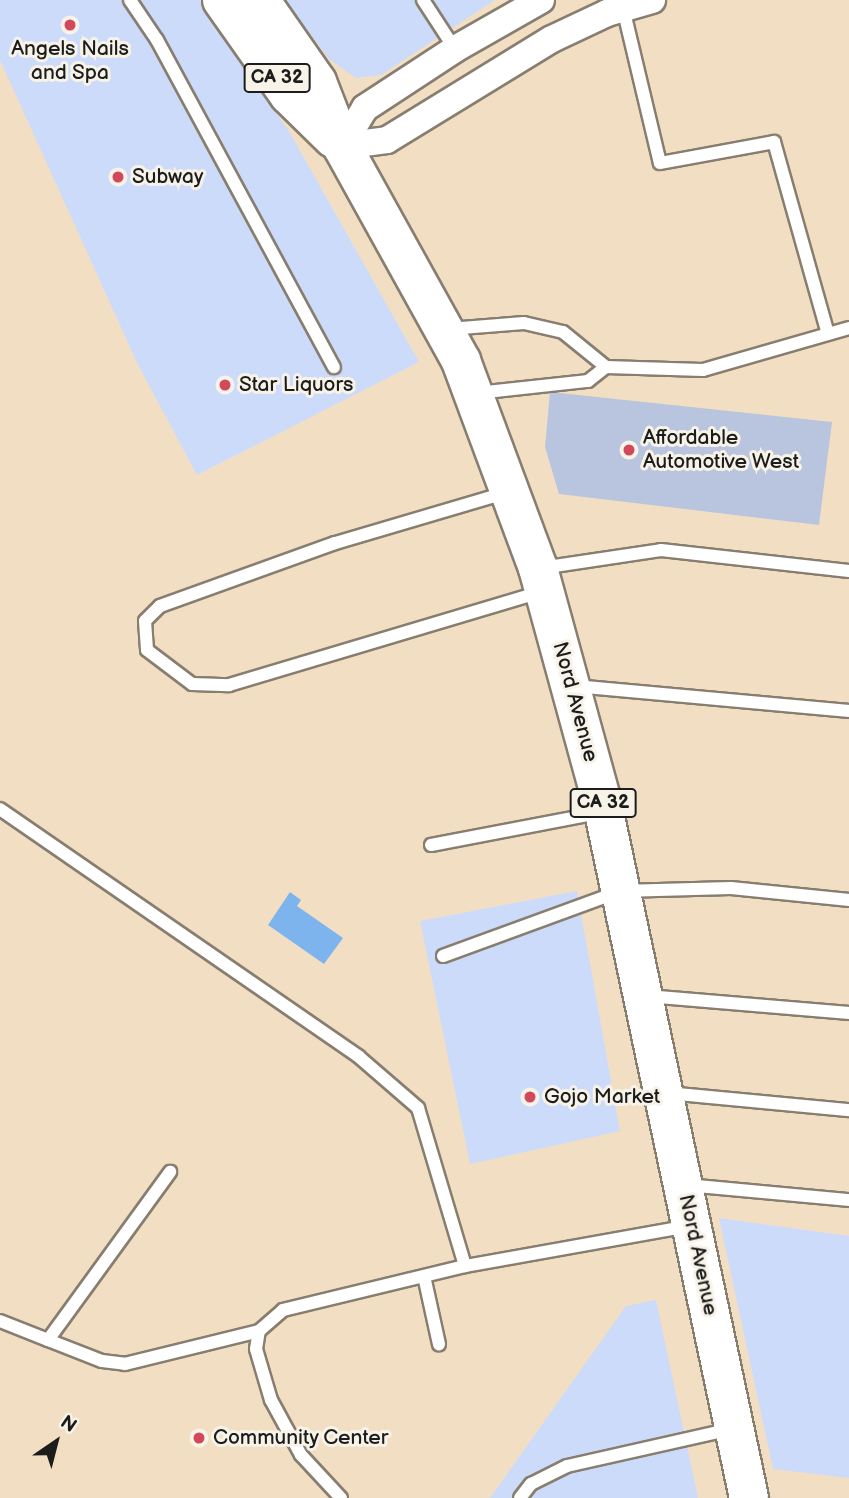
<!DOCTYPE html>
<html>
<head>
<meta charset="utf-8">
<style>
	body { margin:0 }
	#map { position:relative; width:849px; height:1498px; overflow:hidden; background:#f2dfc3; font-family:"Balsamiq Sans",sans-serif }
	div>[style] { position:absolute }
	.built>* { inset:0; background:#cddbfa }
	.industrial>* { inset:0; background:#b9c5de }
	.water>* { inset:0; background:#7db4ed }
	.roads { filter:drop-shadow(2px 0 #877e70) drop-shadow(-2px 0 #877e70) drop-shadow(0 2px #877e70) drop-shadow(0 -2px #877e70) }
	.service>* { height:12px; margin:-6px; padding:0 6px; transform-origin:6px; border-radius:6px; background:#fff }
	.minor>* { height:26px; margin:-13px; padding:0 13px; transform-origin:13px; border-radius:13px; background:#fff }
	.primary>* { height:38px; margin:-19px; padding:0 19px; transform-origin:19px; border-radius:19px; background:#fff }
	.dots>* { width:19px; height:19px; translate:-50% -50%; box-sizing:border-box; border:4px solid #f7f3e8; border-radius:50% }
	span { translate:-50% -50%; white-space:nowrap; text-align:center; line-height:1.15; -webkit-text-stroke:6px #f7f3e8; paint-order:stroke }
	.shield-label span { padding:2px 5px; background:#f7f3e8; border:2px solid; border-radius:5px; -webkit-text-stroke-width:0 }
	.shield-label { font-size:19px; color:#1c1c1c; font-weight:700 }
	.poi-label { font-size:21px; color:#1c1c1c }
	.left { translate:0 -50%; text-align:left }
	.street-label { font-size:21px; color:#1c1c1c }
	.north { position:absolute; left:21px; top:1407px; width:70px; height:70px; -webkit-text-stroke:5px #f7f3e8; paint-order:stroke; rotate:35deg; font-size:19px; font-weight:700; line-height:28px; text-align:center; color:#1c1c1c }
	.north::after { content:''; display:block; margin:auto; width:24px; height:32px; background:#1c1c1c; clip-path:polygon(50% 0,100% 100%,50% 72%,0 100%) }
</style>
</head>
<body>
<div id="map">
	<div class="built">
		<i style="clip-path:polygon(0 0,202px 0,290px 133px,419px 362px,197px 475px,138px 365px,0 60px)"></i>
		<i style="clip-path:polygon(285px 0,495px 0,381px 75px,356px 78px,329px 59px)"></i>
		<i style="clip-path:polygon(577px 891px,620px 1131px,470px 1164px,420px 921px)"></i>
		<i style="clip-path:polygon(719px 1218px,849px 1236px,849px 1478px,773px 1469px)"></i>
		<i style="clip-path:polygon(656px 1300px,698px 1498px,490px 1498px,626px 1306px)"></i>
	</div>
	<div class="industrial">
		<i style="clip-path:polygon(550px 392px,832px 422px,819px 525px,559px 494px,545px 447px)"></i>
	</div>
	<div class="water">
		<i style="clip-path:polygon(290px 892px,301px 900px,297px 906px,343px 938px,324px 964px,268px 925px)"></i>
	</div>
	<div class="roads">
		<div class="service">
			<i style="left:130px;top:0;width:48px;rotate:56deg"></i>
			<i style="left:157px;top:40px;width:372px;rotate:61.6deg"></i>
			<i style="left:423px;top:0;width:59px;rotate:56.9deg"></i>
			<i style="left:623px;top:8px;width:159px;rotate:76.6deg"></i>
			<i style="left:660px;top:163px;width:116px;rotate:-10.4deg"></i>
			<i style="left:774px;top:142px;width:199px;rotate:74.3deg"></i>
			<i style="left:449px;top:329px;width:75px;rotate:-4.6deg"></i>
			<i style="left:524px;top:323px;width:40px;rotate:13deg"></i>
			<i style="left:563px;top:332px;width:55px;rotate:39.1deg"></i>
			<i style="left:606px;top:367px;width:97px;rotate:1.8deg"></i>
			<i style="left:703px;top:370px;width:152px;rotate:-16deg"></i>
			<i style="left:477px;top:393px;width:112px;rotate:-6.2deg"></i>
			<i style="left:588px;top:381px;width:23px;rotate:-38deg"></i>
			<i style="left:505px;top:493px;width:177px;rotate:163.6deg"></i>
			<i style="left:335px;top:543px;width:186px;rotate:160.2deg"></i>
			<i style="left:160px;top:606px;width:21px;rotate:135deg"></i>
			<i style="left:145px;top:621px;width:29px;rotate:86deg"></i>
			<i style="left:147px;top:650px;width:56px;rotate:37.1deg"></i>
			<i style="left:192px;top:684px;width:37px;rotate:2deg"></i>
			<i style="left:229px;top:685px;width:326px;rotate:-16.6deg"></i>
			<i style="left:541px;top:568px;width:121px;rotate:-8.5deg"></i>
			<i style="left:661px;top:550px;width:189px;rotate:6.4deg"></i>
			<i style="left:575px;top:686px;width:275px;rotate:5.2deg"></i>
			<i style="left:0;top:809px;width:436px;rotate:34.6deg"></i>
			<i style="left:359px;top:1057px;width:78px;rotate:40.8deg"></i>
			<i style="left:418px;top:1108px;width:165px;rotate:73.4deg"></i>
			<i style="left:465px;top:1266px;width:228px;rotate:-10.1deg"></i>
			<i style="left:431px;top:845px;width:171px;rotate:-10.8deg"></i>
			<i style="left:443px;top:956px;width:189px;rotate:-20.1deg"></i>
			<i style="left:621px;top:891px;width:110px;rotate:-1.6deg"></i>
			<i style="left:731px;top:888px;width:119px;rotate:5.8deg"></i>
			<i style="left:647px;top:996px;width:203px;rotate:4.8deg"></i>
			<i style="left:668px;top:1093px;width:182px;rotate:5.4deg"></i>
			<i style="left:687px;top:1185px;width:163px;rotate:5.3deg"></i>
			<i style="left:424px;top:1276px;width:70px;rotate:77.6deg"></i>
			<i style="left:0;top:1321px;width:52px;rotate:21.6deg"></i>
			<i style="left:48px;top:1340px;width:208px;rotate:-54deg"></i>
			<i style="left:48px;top:1340px;width:58px;rotate:21.3deg"></i>
			<i style="left:102px;top:1361px;width:23px;rotate:7deg"></i>
			<i style="left:125px;top:1364px;width:138px;rotate:-13.8deg"></i>
			<i style="left:341px;top:1498px;width:59px;rotate:-132.9deg"></i>
			<i style="left:301px;top:1455px;width:63px;rotate:-118.6deg"></i>
			<i style="left:271px;top:1400px;width:53px;rotate:-106.4deg"></i>
			<i style="left:256px;top:1349px;width:18px;rotate:-81deg"></i>
			<i style="left:259px;top:1331px;width:32px;rotate:-41deg"></i>
			<i style="left:283px;top:1310px;width:187px;rotate:-13.6deg"></i>
			<i style="left:520px;top:1498px;width:18px;rotate:-52deg"></i>
			<i style="left:531px;top:1484px;width:40px;rotate:-26.6deg"></i>
			<i style="left:567px;top:1466px;width:168px;rotate:-12.7deg"></i>
		</div>
		<div class="minor">
			<i style="left:342px;top:146px;width:45px;rotate:-7.6deg"></i>
			<i style="left:387px;top:140px;width:193px;rotate:-31.5deg"></i>
			<i style="left:552px;top:39px;width:61px;rotate:-25.3deg"></i>
			<i style="left:607px;top:13px;width:47px;rotate:-16.1deg"></i>
			<i style="left:342px;top:146px;width:44px;rotate:-58.8deg"></i>
			<i style="left:365px;top:108px;width:108px;rotate:-33.2deg"></i>
			<i style="left:455px;top:49px;width:99px;rotate:-29.7deg"></i>
		</div>
		<div class="primary">
			<i style="left:222px;top:0;width:116px;rotate:54.8deg"></i>
			<i style="left:289px;top:95px;width:62px;rotate:44.3deg"></i>
			<i style="left:260px;top:0;width:100px;rotate:55.2deg"></i>
			<i style="left:317px;top:82px;width:69px;rotate:68.7deg"></i>
			<i style="left:342px;top:146px;width:246px;rotate:61deg"></i>
			<i style="left:461px;top:361px;width:221px;rotate:69.6deg"></i>
			<i style="left:538px;top:568px;width:238px;rotate:74.7deg"></i>
			<i style="left:601px;top:798px;width:715px;rotate:78.06deg"></i>
		</div>
	</div>
	<div class="dots">
		<i style="left:70px;top:25px;background:#d1495b"></i>
		<i style="left:118px;top:177px;background:#d1495b"></i>
		<i style="left:225px;top:385px;background:#d1495b"></i>
		<i style="left:629px;top:450px;background:#d1495b"></i>
		<i style="left:530px;top:1097px;background:#d1495b"></i>
		<i style="left:199px;top:1438px;background:#d1495b"></i>
	</div>
	<div class="shield-label">
		<span style="left:277px;top:78px">CA 32</span>
		<span style="left:603px;top:803px">CA 32</span>
	</div>
	<div class="poi-label">
		<span style="left:70px;top:61px">Angels Nails<br>and Spa</span>
		<span class="left" style="left:132px;top:177px">Subway</span>
		<span class="left" style="left:239px;top:385px">Star Liquors</span>
		<span class="left" style="left:643px;top:450px">Affordable<br>Automotive West</span>
		<span class="left" style="left:544px;top:1097px">Gojo Market</span>
		<span class="left" style="left:213px;top:1438px">Community Center</span>
	</div>
	<div class="street-label">
		<span style="left:575px;top:702px;rotate:75deg">Nord Avenue</span>
		<span style="left:698px;top:1255px;rotate:78deg">Nord Avenue</span>
	</div>
	<div class="north">N</div>
</div>
</body>
</html>
